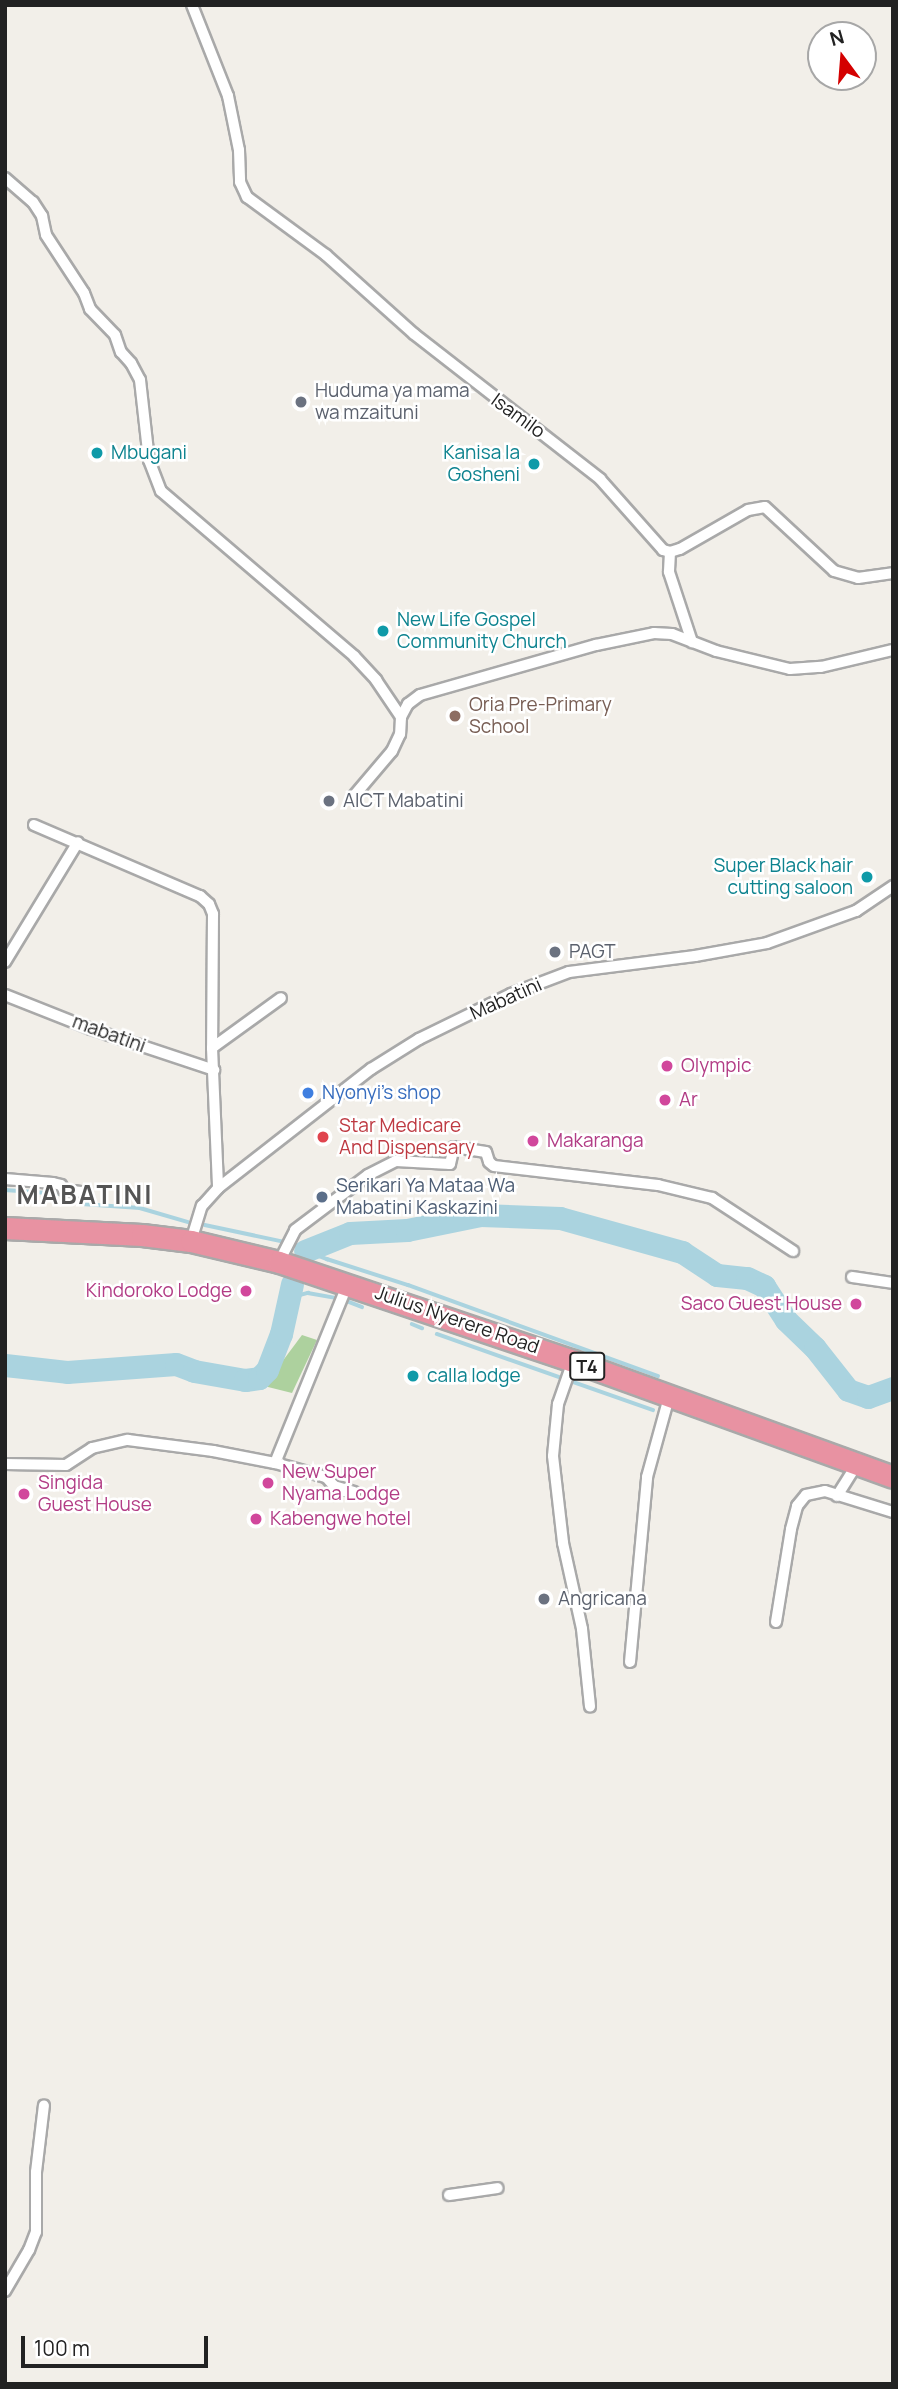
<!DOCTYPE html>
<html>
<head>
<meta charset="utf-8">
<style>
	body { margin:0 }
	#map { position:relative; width:898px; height:2389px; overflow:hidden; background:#f2efe9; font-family:Manrope,sans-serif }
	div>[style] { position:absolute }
	.forest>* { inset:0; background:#add19e }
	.stream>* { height:3.5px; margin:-1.75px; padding:0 1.75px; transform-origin:1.75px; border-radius:1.75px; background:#aad3df }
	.river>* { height:23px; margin:-11.5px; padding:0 11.5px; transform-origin:11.5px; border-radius:11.5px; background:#aad3df }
	.roads { filter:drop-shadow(2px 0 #a9a9a9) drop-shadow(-2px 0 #a9a9a9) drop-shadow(0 2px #a9a9a9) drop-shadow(0 -2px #a9a9a9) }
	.street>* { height:10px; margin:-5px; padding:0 5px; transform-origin:5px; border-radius:5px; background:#fff }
	.highway>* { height:21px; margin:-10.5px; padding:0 10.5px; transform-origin:10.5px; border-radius:10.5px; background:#e892a2 }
	.dots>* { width:19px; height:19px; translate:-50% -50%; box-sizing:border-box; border:4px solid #fff; border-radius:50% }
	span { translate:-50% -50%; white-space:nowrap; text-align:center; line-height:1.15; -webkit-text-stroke:5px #fff; paint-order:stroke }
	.shield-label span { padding:2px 5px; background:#fff; border:2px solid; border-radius:5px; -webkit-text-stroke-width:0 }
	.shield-label { font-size:18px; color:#222; font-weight:700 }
	.worship-label { font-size:19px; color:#5b616d }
	.left { translate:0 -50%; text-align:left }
	.street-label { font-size:19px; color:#222 }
	.culture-label { font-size:19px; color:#0d838f }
	.right { translate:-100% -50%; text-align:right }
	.education-label { font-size:19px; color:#785e54 }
	.hotel-label { font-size:19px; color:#b23c85 }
	.shop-label { font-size:19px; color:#366cbe }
	.health-label { font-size:19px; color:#be3a42 }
	.service-label { font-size:19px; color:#4e5e75 }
	.district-label { font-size:26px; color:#555; font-weight:700; letter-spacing:2px }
	.frame { position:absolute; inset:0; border:7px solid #222; pointer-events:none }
	.north { position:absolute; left:807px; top:21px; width:70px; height:70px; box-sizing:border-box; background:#fff; border:2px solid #a7a7a7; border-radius:50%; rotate:344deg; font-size:19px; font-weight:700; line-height:28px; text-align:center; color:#222 }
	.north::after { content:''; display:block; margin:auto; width:24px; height:32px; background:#d40000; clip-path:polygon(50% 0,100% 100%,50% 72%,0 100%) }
	.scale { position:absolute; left:21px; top:2336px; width:187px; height:32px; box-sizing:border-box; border:4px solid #222; border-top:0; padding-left:9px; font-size:21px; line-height:24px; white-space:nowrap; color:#222; -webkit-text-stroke:5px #fff; paint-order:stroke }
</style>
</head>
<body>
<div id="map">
	<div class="forest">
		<i style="clip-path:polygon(302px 1335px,317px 1340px,292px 1393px,264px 1386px)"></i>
	</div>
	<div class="stream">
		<i style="left:5px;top:1190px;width:57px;rotate:4deg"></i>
		<i style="left:70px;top:1196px;width:14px;rotate:34deg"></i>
		<i style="left:82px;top:1204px;width:58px;rotate:3.9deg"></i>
		<i style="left:140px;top:1208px;width:50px;rotate:16.3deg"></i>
		<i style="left:205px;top:1225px;width:82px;rotate:12deg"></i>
		<i style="left:292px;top:1244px;width:16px;rotate:14deg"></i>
		<i style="left:314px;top:1246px;width:11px;rotate:63deg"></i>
		<i style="left:319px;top:1256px;width:9px;rotate:21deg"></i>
		<i style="left:327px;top:1259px;width:85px;rotate:17.8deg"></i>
		<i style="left:408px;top:1285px;width:266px;rotate:20deg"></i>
		<i style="left:289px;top:1298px;width:20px;rotate:-15deg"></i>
		<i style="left:308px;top:1293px;width:29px;rotate:10deg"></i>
		<i style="left:349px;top:1302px;width:14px;rotate:21deg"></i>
		<i style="left:412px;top:1324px;width:11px;rotate:22deg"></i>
		<i style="left:437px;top:1334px;width:229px;rotate:19.4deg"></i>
	</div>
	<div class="river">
		<i style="left:305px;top:1251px;width:48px;rotate:-21.8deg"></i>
		<i style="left:350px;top:1233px;width:57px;rotate:-3deg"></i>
		<i style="left:407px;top:1230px;width:75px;rotate:-11.6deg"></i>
		<i style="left:480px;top:1215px;width:80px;rotate:2.1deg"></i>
		<i style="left:560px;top:1218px;width:127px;rotate:15.6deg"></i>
		<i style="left:682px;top:1252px;width:42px;rotate:33.3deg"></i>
		<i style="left:717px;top:1275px;width:30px;rotate:6deg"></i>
		<i style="left:747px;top:1278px;width:19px;rotate:25deg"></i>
		<i style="left:764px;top:1286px;width:40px;rotate:57.1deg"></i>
		<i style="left:786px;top:1320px;width:40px;rotate:44deg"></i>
		<i style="left:815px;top:1348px;width:53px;rotate:51.8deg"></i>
		<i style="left:848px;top:1390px;width:21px;rotate:19deg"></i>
		<i style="left:868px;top:1397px;width:27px;rotate:-20deg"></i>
		<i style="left:5px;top:1365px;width:62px;rotate:6.4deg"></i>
		<i style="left:67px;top:1372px;width:109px;rotate:-4.2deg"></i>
		<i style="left:176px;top:1364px;width:19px;rotate:21deg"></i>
		<i style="left:194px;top:1371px;width:52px;rotate:10deg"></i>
		<i style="left:245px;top:1380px;width:14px;rotate:-8deg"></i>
		<i style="left:259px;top:1378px;width:11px;rotate:-45deg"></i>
		<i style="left:267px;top:1370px;width:39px;rotate:-69deg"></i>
		<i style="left:281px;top:1334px;width:51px;rotate:-77.6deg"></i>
	</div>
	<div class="roads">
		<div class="street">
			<i style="left:192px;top:5px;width:98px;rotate:68.4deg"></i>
			<i style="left:228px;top:96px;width:55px;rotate:78.5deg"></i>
			<i style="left:239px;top:150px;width:32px;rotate:88deg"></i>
			<i style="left:240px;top:182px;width:17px;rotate:65deg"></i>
			<i style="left:247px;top:197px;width:98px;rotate:36.3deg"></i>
			<i style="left:326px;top:255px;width:118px;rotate:41.9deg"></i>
			<i style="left:414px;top:334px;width:236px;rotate:37.9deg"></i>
			<i style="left:600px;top:479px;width:95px;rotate:48.4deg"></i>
			<i style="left:663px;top:550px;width:7px;rotate:16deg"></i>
			<i style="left:670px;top:552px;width:10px;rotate:-17deg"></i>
			<i style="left:680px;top:549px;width:78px;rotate:-29.8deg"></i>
			<i style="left:748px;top:510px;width:17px;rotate:-10deg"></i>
			<i style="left:765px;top:507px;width:94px;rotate:42.8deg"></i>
			<i style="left:834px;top:571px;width:25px;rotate:16deg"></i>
			<i style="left:858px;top:578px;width:35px;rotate:-8deg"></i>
			<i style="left:5px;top:178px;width:37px;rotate:41deg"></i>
			<i style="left:33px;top:202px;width:17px;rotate:57deg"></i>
			<i style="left:42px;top:216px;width:19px;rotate:78deg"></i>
			<i style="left:46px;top:235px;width:69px;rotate:56.8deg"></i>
			<i style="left:84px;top:293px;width:17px;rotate:69deg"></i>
			<i style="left:90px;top:309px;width:36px;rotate:46deg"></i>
			<i style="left:115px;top:335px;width:18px;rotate:71deg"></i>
			<i style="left:121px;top:352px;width:15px;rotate:48deg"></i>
			<i style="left:131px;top:363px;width:19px;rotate:62deg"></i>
			<i style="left:140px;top:380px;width:81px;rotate:83.6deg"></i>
			<i style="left:149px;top:460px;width:33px;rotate:69deg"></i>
			<i style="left:161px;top:491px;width:254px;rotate:40.5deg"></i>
			<i style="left:354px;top:656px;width:33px;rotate:47deg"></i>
			<i style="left:376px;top:680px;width:45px;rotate:56deg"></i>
			<i style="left:401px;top:717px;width:17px;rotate:93deg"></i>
			<i style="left:400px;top:734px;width:19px;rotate:115deg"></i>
			<i style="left:392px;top:751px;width:60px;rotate:130.3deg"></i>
			<i style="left:670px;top:552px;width:20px;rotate:93deg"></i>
			<i style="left:669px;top:572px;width:74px;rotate:71.8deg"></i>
			<i style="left:401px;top:717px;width:15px;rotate:-62deg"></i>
			<i style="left:408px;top:704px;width:15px;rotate:-37deg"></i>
			<i style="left:420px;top:695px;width:183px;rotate:-15.9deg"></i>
			<i style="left:596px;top:645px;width:59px;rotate:-11.7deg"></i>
			<i style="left:654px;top:633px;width:18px;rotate:3deg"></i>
			<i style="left:672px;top:634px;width:47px;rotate:21.1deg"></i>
			<i style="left:716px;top:651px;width:76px;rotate:13.7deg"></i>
			<i style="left:790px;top:669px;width:31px;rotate:-4deg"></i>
			<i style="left:821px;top:667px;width:74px;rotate:-13.3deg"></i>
			<i style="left:34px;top:825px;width:181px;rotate:23.2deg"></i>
			<i style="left:200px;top:896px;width:12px;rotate:42deg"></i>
			<i style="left:209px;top:904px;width:11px;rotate:68deg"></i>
			<i style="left:213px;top:914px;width:134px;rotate:90.4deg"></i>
			<i style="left:212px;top:1048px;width:140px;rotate:87.5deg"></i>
			<i style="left:5px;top:962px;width:140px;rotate:-58.7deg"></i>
			<i style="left:5px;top:995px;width:92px;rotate:21.6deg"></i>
			<i style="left:91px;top:1029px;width:130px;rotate:18.4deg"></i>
			<i style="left:212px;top:1048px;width:85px;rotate:-35.9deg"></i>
			<i style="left:5px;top:1179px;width:48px;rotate:4.8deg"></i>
			<i style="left:53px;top:1183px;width:8px;rotate:14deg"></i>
			<i style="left:61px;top:1185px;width:6px;rotate:59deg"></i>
			<i style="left:64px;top:1190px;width:17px;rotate:7deg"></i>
			<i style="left:191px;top:1241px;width:37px;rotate:-73deg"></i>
			<i style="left:202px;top:1206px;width:24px;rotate:-48deg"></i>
			<i style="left:218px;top:1188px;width:194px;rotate:-37.9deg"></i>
			<i style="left:371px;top:1069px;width:57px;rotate:-32deg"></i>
			<i style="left:419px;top:1039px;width:102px;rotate:-26.1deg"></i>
			<i style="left:511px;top:994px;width:62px;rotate:-20.8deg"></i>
			<i style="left:569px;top:972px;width:127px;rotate:-7.2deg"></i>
			<i style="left:695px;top:956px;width:73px;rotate:-10.2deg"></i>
			<i style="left:767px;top:943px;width:95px;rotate:-19.8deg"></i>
			<i style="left:856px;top:911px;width:45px;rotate:-34deg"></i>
			<i style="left:279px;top:1262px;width:36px;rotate:-63deg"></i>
			<i style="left:295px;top:1230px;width:91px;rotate:-37deg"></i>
			<i style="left:368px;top:1175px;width:31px;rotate:-27deg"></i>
			<i style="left:396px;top:1161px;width:54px;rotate:3.2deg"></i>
			<i style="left:450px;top:1164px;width:17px;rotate:-77deg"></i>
			<i style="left:454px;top:1147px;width:32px;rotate:9deg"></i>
			<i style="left:486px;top:1152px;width:10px;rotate:73deg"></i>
			<i style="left:489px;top:1162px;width:6px;rotate:39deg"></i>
			<i style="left:494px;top:1166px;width:165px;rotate:6.6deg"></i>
			<i style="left:658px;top:1185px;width:56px;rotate:13.5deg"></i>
			<i style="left:712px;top:1198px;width:97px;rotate:33.2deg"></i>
			<i style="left:852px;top:1277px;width:41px;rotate:8.3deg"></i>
			<i style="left:573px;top:1361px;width:46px;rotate:109.2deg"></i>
			<i style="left:558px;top:1404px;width:52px;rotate:95.5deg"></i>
			<i style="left:553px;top:1456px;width:88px;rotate:83.4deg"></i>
			<i style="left:563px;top:1543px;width:88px;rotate:77.5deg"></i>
			<i style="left:582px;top:1629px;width:78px;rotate:84.1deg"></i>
			<i style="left:275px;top:1463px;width:194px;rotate:-67.9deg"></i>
			<i style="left:5px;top:1464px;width:61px;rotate:0.9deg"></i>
			<i style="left:66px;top:1465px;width:31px;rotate:-33deg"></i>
			<i style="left:92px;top:1448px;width:37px;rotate:-13deg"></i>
			<i style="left:128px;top:1440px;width:86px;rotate:7.4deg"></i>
			<i style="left:213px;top:1451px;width:63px;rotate:11deg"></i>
			<i style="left:275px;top:1463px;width:53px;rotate:15.4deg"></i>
			<i style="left:326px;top:1477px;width:12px;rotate:48deg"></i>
			<i style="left:334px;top:1486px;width:21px;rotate:17deg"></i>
			<i style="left:837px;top:1496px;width:38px;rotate:-58deg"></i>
			<i style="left:776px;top:1622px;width:94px;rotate:-80.8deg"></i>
			<i style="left:791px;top:1529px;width:24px;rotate:-75deg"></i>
			<i style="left:797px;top:1506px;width:14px;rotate:-51deg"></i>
			<i style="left:806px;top:1495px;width:19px;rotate:-12deg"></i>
			<i style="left:825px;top:1491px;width:71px;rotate:17.2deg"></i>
			<i style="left:630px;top:1662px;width:186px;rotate:-84.7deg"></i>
			<i style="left:647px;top:1477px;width:83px;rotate:-74.6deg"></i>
			<i style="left:449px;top:2195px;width:49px;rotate:-8.1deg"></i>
			<i style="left:5px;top:2291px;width:48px;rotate:-59.7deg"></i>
			<i style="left:29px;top:2250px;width:19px;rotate:-69deg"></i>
			<i style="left:36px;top:2232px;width:60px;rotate:-90deg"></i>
			<i style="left:36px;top:2172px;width:67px;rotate:-83.2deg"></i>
		</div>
		<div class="highway">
			<i style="left:5px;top:1228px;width:137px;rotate:2.9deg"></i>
			<i style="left:142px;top:1235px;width:49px;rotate:7deg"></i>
			<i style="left:191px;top:1241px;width:90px;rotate:13.4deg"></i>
			<i style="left:279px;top:1262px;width:310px;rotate:18.6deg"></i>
			<i style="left:573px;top:1361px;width:340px;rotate:19.9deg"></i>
		</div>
	</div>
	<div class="dots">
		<i style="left:301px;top:402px;background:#6b7280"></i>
		<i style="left:97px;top:453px;background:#0f9aa8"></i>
		<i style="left:534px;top:464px;background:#0f9aa8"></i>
		<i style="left:383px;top:631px;background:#0f9aa8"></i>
		<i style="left:455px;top:716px;background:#8d6e63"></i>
		<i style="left:329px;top:801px;background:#6b7280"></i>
		<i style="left:867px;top:877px;background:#0f9aa8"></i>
		<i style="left:555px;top:952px;background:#6b7280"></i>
		<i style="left:667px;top:1066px;background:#d1479c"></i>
		<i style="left:308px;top:1093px;background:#3f7fe0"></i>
		<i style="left:665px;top:1100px;background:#d1479c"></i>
		<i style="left:323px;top:1137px;background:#e0444e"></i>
		<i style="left:533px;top:1141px;background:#d1479c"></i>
		<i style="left:322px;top:1197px;background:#5c6f8a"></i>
		<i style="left:246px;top:1291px;background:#d1479c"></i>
		<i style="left:856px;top:1304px;background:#d1479c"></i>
		<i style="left:413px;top:1376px;background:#0f9aa8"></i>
		<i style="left:268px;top:1483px;background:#d1479c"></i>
		<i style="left:24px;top:1494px;background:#d1479c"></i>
		<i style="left:256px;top:1519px;background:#d1479c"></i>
		<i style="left:544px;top:1599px;background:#6b7280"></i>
	</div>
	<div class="shield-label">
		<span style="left:587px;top:1366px">T4</span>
	</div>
	<div class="worship-label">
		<span class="left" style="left:315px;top:402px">Huduma ya mama<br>wa mzaituni</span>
		<span class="left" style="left:343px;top:801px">AICT Mabatini</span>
		<span class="left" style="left:569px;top:952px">PAGT</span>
		<span class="left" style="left:558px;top:1599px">Angricana</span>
	</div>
	<div class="street-label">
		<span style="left:518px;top:416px;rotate:36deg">Isamilo</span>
		<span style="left:506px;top:999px;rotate:-24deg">Mabatini</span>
		<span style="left:109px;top:1034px;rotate:20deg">mabatini</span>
		<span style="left:457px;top:1320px;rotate:19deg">Julius Nyerere Road</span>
	</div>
	<div class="culture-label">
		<span class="left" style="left:111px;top:453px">Mbugani</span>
		<span class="right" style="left:520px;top:464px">Kanisa la<br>Gosheni</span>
		<span class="left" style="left:397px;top:631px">New Life Gospel<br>Community Church</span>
		<span class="right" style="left:853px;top:877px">Super Black hair<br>cutting saloon</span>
		<span class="left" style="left:427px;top:1376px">calla lodge</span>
	</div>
	<div class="education-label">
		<span class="left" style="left:469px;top:716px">Oria Pre-Primary<br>School</span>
	</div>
	<div class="hotel-label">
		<span class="left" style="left:681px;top:1066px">Olympic</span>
		<span class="left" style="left:679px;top:1100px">Ar</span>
		<span class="left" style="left:547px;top:1141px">Makaranga</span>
		<span class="right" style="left:232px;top:1291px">Kindoroko Lodge</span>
		<span class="right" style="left:842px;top:1304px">Saco Guest House</span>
		<span class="left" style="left:282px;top:1483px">New Super<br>Nyama Lodge</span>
		<span class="left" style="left:38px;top:1494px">Singida<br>Guest House</span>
		<span class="left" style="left:270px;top:1519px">Kabengwe hotel</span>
	</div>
	<div class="shop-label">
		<span class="left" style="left:322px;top:1093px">Nyonyi's shop</span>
	</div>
	<div class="health-label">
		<span class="left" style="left:339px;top:1137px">Star Medicare<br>And Dispensary</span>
	</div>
	<div class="service-label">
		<span class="left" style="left:336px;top:1197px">Serikari Ya Mataa Wa<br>Mabatini Kaskazini</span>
	</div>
	<div class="district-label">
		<span style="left:85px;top:1195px">MABATINI</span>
	</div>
	<div class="frame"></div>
	<div class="north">N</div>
	<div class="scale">100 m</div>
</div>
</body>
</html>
